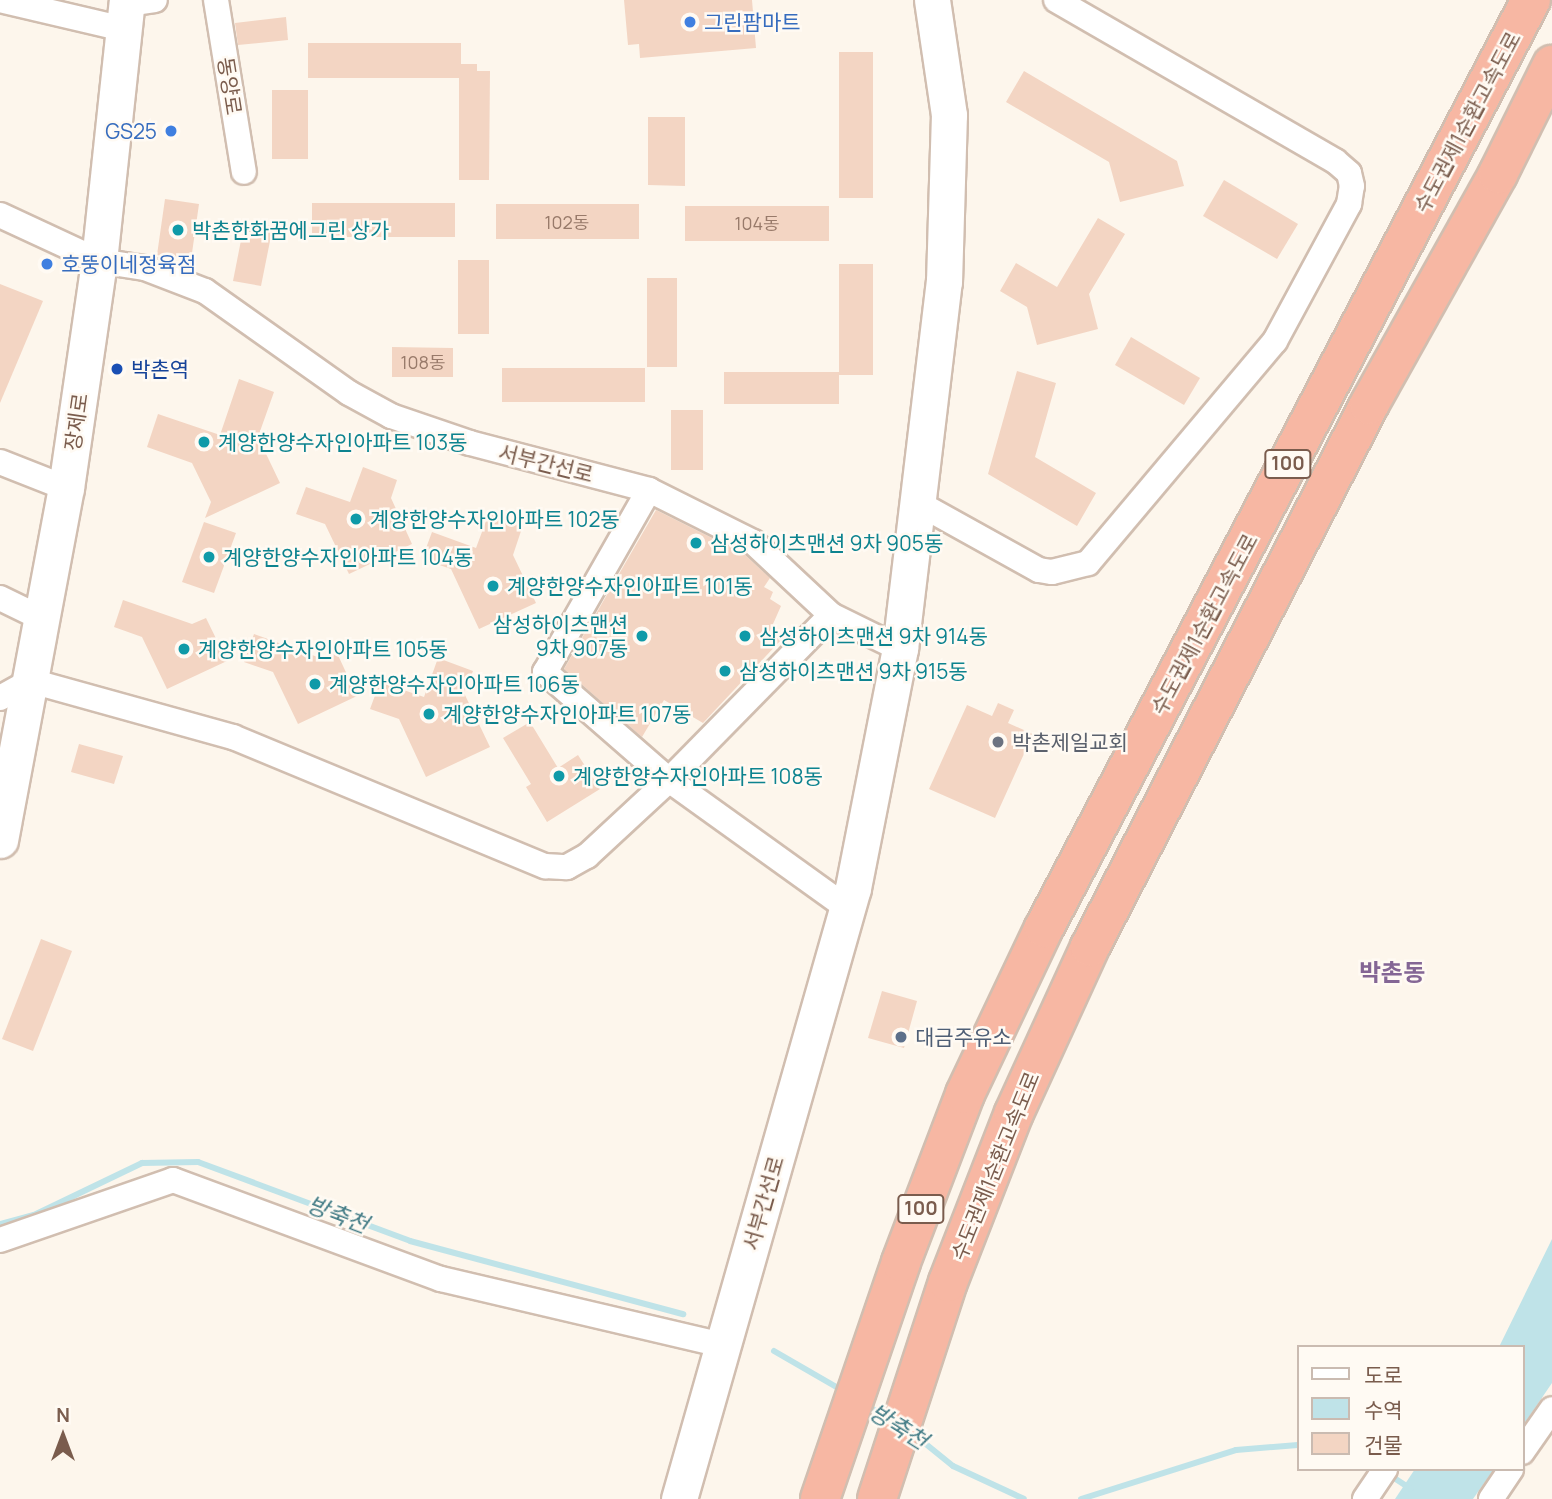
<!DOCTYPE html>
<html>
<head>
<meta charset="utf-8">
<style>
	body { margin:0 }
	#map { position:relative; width:1552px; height:1499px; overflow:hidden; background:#fdf6ec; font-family:Manrope,"Noto Sans KR",sans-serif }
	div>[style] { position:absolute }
	.water>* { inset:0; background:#bfe3e8 }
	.stream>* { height:6px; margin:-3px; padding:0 3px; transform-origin:3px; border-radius:3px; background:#bfe3e8 }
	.building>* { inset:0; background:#f3d5c3 }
	.roads { filter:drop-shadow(2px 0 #d1beb0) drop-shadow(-2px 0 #d1beb0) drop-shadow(0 2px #d1beb0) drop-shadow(0 -2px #d1beb0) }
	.street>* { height:24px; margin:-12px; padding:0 12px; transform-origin:12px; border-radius:12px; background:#fff }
	.secondary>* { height:35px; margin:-17.5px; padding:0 17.5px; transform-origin:17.5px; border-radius:17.5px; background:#fff }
	.highway>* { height:38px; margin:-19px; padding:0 19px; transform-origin:19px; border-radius:19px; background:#f7b7a3 }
	.dots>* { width:19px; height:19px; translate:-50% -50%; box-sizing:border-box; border:4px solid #fffaf3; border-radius:50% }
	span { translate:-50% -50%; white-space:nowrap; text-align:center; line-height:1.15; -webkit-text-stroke:5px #fffaf3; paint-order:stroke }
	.number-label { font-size:18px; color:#987a6a }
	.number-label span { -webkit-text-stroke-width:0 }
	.shield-label span { padding:2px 5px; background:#fffaf3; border:2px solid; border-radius:5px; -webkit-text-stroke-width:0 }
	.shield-label { font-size:19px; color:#7a5c4d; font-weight:700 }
	.shop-label { font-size:21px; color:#366cbe }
	.left { translate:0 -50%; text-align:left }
	.right { translate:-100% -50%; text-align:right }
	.street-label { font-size:21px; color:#7a5c4d }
	.culture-label { font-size:21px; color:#0d838f }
	.transit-label { font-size:21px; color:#164399 }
	.worship-label { font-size:21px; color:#5b616d }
	.service-label { font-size:21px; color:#4e5e75 }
	.water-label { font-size:23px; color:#437c86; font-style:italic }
	.quarter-label { font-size:24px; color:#846695; font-weight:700 }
	.legend { position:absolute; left:1297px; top:1345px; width:228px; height:126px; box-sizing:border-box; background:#fffaf3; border:2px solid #cabbb1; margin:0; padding:9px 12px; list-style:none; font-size:21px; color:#7a5c4d }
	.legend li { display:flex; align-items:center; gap:14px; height:35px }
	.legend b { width:35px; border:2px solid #cabbb1 }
	.north { position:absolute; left:28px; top:1401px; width:70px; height:70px; -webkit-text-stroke:5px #fffaf3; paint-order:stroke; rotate:0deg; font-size:19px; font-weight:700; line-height:28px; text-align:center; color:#7a5c4d }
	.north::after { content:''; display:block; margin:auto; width:24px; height:32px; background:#7a5c4d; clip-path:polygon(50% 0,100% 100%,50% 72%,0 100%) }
</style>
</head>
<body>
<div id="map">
	<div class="water">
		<i style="clip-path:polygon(1552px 1239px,1552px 1383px,1522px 1427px,1522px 1347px,1499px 1347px)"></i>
		<i style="clip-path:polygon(1415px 1469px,1494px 1469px,1473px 1499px,1395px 1499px)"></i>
	</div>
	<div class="stream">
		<i style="left:0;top:1224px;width:35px;rotate:-15deg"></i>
		<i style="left:34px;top:1215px;width:120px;rotate:-25.7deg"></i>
		<i style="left:142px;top:1163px;width:56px;rotate:-1deg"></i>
		<i style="left:198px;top:1162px;width:226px;rotate:20.4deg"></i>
		<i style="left:410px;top:1241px;width:283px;rotate:15deg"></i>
		<i style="left:774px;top:1351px;width:82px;rotate:30deg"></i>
		<i style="left:866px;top:1405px;width:28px;rotate:30deg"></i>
		<i style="left:911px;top:1432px;width:54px;rotate:39deg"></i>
		<i style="left:953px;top:1466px;width:78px;rotate:24.9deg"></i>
		<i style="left:1388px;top:1474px;width:27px;rotate:33deg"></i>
		<i style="left:1081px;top:1499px;width:163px;rotate:-17.5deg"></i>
		<i style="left:1236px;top:1450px;width:62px;rotate:-4.6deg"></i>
	</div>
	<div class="building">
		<i style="clip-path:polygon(624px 0,752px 0,756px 48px,640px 58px,639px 44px,628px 45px)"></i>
		<i style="clip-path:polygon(286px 17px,288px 40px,238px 45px,235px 23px)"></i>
		<i style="clip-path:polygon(308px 43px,461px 43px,461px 64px,477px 64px,477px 71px,490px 71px,489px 180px,459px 180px,459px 78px,308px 78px)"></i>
		<i style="clip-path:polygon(839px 52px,873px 52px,873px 198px,839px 198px)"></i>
		<i style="clip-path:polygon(1024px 71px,1177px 161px,1184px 186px,1120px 202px,1109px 162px,1006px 102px)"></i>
		<i style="clip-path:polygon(272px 90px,308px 90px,308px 159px,272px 159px)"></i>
		<i style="clip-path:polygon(648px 117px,685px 117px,685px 186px,648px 185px)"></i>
		<i style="clip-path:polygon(1224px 180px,1298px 224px,1277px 259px,1203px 216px)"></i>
		<i style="clip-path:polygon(165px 199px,199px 204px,191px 260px,157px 255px)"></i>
		<i style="clip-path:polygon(312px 203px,455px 203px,455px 237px,312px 237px)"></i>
		<i style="clip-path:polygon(496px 204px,639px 204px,639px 239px,496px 239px)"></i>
		<i style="clip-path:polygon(685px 206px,829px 206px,829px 241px,685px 241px)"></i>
		<i style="clip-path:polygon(1098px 218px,1125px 234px,1089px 294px,1098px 329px,1037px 345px,1027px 307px,1000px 291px,1016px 263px,1057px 287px)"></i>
		<i style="clip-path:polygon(245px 220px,273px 226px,261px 286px,233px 281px)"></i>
		<i style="clip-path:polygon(458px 260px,489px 260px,489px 334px,458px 334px)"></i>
		<i style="clip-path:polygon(839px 264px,873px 264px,873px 375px,839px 375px,839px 404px,724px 404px,724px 372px,839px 372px)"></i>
		<i style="clip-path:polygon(647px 278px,677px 278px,677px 367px,647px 367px)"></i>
		<i style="clip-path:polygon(0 284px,43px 301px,0 403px)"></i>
		<i style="clip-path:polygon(1131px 337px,1200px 378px,1184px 405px,1115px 365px)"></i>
		<i style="clip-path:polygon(392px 347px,453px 348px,453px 377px,392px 377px)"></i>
		<i style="clip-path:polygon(502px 368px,645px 368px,645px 402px,502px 402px)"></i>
		<i style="clip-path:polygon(1017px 371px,1056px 383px,1035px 457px,1096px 493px,1077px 526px,988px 474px)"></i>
		<i style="clip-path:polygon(239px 379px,274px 392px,258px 437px,280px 483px,205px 518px,211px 502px,192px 463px,147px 447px,158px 414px,220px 435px)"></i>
		<i style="clip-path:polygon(671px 410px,703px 410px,703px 470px,671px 470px)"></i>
		<i style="clip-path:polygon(363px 467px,397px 480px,391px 498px,412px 544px,349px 574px,325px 524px,296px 514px,306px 487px,350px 502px)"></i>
		<i style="clip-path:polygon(656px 510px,744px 554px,770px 578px,764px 587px,773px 592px,770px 599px,781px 606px,769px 633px,781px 640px,703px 723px,664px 700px,642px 737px,564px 669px)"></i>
		<i style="clip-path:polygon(489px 513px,523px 525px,513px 555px,536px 603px,479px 629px,451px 569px,422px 559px,432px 532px,476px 548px)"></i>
		<i style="clip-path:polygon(204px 522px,236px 533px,214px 593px,182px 582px)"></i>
		<i style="clip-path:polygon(123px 600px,192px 624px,206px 618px,227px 661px,167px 689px,142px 637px,114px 627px)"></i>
		<i style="clip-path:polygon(254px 634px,323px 659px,337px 653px,357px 696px,298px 724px,273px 672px,244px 662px)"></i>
		<i style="clip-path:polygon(438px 658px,473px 671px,464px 693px,490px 747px,426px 777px,399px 719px,370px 709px,380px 682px,424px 697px)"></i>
		<i style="clip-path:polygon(998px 703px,1014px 710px,1008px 723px,1033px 734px,995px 818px,929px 789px,967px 705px,992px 716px)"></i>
		<i style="clip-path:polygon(530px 722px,558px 768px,578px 755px,600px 789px,547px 822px,526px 787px,531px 784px,503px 738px)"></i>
		<i style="clip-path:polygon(79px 744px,123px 756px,114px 784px,71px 772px)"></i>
		<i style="clip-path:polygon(41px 939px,72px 951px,33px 1051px,2px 1039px)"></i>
		<i style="clip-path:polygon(882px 991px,917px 1001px,904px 1048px,868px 1038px)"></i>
	</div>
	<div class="roads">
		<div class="street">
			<i style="left:0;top:0;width:127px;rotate:13.2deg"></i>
			<i style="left:216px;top:0;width:174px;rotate:80.8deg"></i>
			<i style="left:127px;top:4px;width:28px;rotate:-8deg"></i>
			<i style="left:0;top:215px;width:109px;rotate:24.9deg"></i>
			<i style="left:99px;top:261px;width:47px;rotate:8.7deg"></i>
			<i style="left:145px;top:268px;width:64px;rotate:21deg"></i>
			<i style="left:205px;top:291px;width:176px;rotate:35.3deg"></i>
			<i style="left:349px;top:393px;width:48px;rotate:28.7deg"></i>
			<i style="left:391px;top:416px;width:83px;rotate:18.9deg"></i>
			<i style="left:470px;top:443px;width:185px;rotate:14.7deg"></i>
			<i style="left:649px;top:490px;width:116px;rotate:26.6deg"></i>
			<i style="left:753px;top:542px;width:107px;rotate:43.1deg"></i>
			<i style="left:831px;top:615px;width:77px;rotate:26.2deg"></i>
			<i style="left:0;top:462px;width:71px;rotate:21.5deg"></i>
			<i style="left:649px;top:490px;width:210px;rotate:119.7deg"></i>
			<i style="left:545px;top:672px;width:164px;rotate:41.1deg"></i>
			<i style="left:669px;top:780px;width:219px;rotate:35.7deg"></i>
			<i style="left:918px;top:503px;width:138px;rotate:29deg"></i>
			<i style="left:1039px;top:570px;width:13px;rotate:9deg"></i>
			<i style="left:1052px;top:572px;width:37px;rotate:-14deg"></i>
			<i style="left:1088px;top:563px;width:290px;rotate:-49.9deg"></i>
			<i style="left:1275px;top:341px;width:156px;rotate:-61.6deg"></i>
			<i style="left:1349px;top:204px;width:18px;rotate:-81deg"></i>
			<i style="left:1352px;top:186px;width:13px;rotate:-103deg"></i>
			<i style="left:1349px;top:173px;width:18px;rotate:-139deg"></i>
			<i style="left:1335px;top:161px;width:322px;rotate:-150deg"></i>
			<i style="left:0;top:598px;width:48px;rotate:26deg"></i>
			<i style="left:0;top:698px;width:35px;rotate:-29deg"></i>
			<i style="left:31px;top:681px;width:210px;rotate:15.5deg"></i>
			<i style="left:233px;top:737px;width:338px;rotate:22.5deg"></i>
			<i style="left:545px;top:866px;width:22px;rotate:3deg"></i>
			<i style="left:567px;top:867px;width:23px;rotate:-29deg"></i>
			<i style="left:587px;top:856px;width:112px;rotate:-42.8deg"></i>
			<i style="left:669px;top:780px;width:231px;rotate:-45.5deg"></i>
			<i style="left:0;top:1240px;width:183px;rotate:-19.1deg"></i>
			<i style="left:173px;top:1180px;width:286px;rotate:20.3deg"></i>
			<i style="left:441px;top:1279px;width:290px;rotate:13.2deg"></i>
			<i style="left:1522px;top:1452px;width:52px;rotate:-55.1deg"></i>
			<i style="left:1365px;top:1499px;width:36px;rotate:-56deg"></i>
			<i style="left:1491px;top:1499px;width:36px;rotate:-56deg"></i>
		</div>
		<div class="secondary">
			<i style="left:0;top:840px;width:358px;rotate:-79.4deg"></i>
			<i style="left:66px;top:488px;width:229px;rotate:-81.7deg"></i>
			<i style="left:99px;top:261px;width:262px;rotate:-83.9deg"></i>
			<i style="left:679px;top:1499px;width:635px;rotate:-74.1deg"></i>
			<i style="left:853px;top:888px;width:244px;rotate:-78.9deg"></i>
			<i style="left:900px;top:649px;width:370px;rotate:-83.2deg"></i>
			<i style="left:944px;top:282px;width:167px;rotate:-88.3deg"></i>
			<i style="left:949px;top:115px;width:116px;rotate:-98.4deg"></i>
		</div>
		<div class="highway">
			<i style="left:820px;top:1499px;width:250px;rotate:-71.1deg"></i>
			<i style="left:901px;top:1262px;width:180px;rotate:-69.1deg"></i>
			<i style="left:965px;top:1094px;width:184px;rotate:-64.6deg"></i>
			<i style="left:1044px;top:928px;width:1048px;rotate:-62.31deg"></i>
			<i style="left:877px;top:1499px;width:228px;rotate:-71.9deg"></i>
			<i style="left:948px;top:1282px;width:181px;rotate:-68.7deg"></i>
			<i style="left:1014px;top:1113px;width:183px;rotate:-65.4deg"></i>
			<i style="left:1090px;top:947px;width:610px;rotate:-62.76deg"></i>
			<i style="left:1369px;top:405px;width:265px;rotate:-60.8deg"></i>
			<i style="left:1498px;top:174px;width:122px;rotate:-63.6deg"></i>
		</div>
	</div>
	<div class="dots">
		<i style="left:690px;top:22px;background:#3f7fe0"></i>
		<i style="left:171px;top:131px;background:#3f7fe0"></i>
		<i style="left:178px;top:230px;background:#0f9aa8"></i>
		<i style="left:47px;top:264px;background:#3f7fe0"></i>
		<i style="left:117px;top:369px;background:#1a4fb4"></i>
		<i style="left:204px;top:442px;background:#0f9aa8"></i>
		<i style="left:356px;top:519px;background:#0f9aa8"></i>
		<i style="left:696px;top:543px;background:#0f9aa8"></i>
		<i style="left:209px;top:557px;background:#0f9aa8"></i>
		<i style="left:493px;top:586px;background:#0f9aa8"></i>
		<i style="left:642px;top:636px;background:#0f9aa8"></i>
		<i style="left:745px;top:636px;background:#0f9aa8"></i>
		<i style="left:184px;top:649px;background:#0f9aa8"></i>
		<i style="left:725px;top:671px;background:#0f9aa8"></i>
		<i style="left:315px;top:684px;background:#0f9aa8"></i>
		<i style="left:429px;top:714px;background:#0f9aa8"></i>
		<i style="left:998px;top:742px;background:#6b7280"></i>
		<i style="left:559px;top:776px;background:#0f9aa8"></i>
		<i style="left:901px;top:1037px;background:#5c6f8a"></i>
	</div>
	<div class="number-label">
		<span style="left:567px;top:222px">102동</span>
		<span style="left:757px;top:223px">104동</span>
		<span style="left:423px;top:362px">108동</span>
	</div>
	<div class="shield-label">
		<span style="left:1288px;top:464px">100</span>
		<span style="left:921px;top:1209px">100</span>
	</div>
	<div class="shop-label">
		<span class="left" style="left:704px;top:22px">그린팜마트</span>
		<span class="right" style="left:157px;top:131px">GS25</span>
		<span class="left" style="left:61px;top:264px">호뚱이네정육점</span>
	</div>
	<div class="street-label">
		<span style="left:230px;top:86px;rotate:81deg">동양로</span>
		<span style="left:1467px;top:122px;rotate:-62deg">수도권제1순환고속도로</span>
		<span style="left:76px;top:422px;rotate:-82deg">장제로</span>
		<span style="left:546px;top:463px;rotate:14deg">서부간선로</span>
		<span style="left:1204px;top:624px;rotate:-62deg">수도권제1순환고속도로</span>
		<span style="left:995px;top:1166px;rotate:-68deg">수도권제1순환고속도로</span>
		<span style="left:763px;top:1203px;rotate:-74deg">서부간선로</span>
	</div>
	<div class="culture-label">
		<span class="left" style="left:192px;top:230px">박촌한화꿈에그린 상가</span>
		<span class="left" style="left:218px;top:442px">계양한양수자인아파트 103동</span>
		<span class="left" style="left:370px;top:519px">계양한양수자인아파트 102동</span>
		<span class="left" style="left:710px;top:543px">삼성하이츠맨션 9차 905동</span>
		<span class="left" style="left:223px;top:557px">계양한양수자인아파트 104동</span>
		<span class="left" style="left:507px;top:586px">계양한양수자인아파트 101동</span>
		<span class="right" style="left:628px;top:636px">삼성하이츠맨션<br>9차 907동</span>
		<span class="left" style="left:759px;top:636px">삼성하이츠맨션 9차 914동</span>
		<span class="left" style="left:198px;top:649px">계양한양수자인아파트 105동</span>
		<span class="left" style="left:739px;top:671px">삼성하이츠맨션 9차 915동</span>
		<span class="left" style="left:329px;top:684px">계양한양수자인아파트 106동</span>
		<span class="left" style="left:443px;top:714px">계양한양수자인아파트 107동</span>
		<span class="left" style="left:573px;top:776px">계양한양수자인아파트 108동</span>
	</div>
	<div class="transit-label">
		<span class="left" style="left:131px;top:369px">박촌역</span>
	</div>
	<div class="worship-label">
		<span class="left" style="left:1012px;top:742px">박촌제일교회</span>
	</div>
	<div class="service-label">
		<span class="left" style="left:915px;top:1037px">대금주유소</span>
	</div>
	<div class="water-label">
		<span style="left:338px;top:1214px;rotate:21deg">방축천</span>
		<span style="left:899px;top:1426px;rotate:32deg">방축천</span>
	</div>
	<div class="quarter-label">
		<span style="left:1392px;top:972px">박촌동</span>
	</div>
	<ul class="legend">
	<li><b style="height:9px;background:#fff"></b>도로</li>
	<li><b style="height:19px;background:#bfe3e8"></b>수역</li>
	<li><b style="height:19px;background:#f3d5c3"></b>건물</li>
	</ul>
	<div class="north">N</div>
</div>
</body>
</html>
